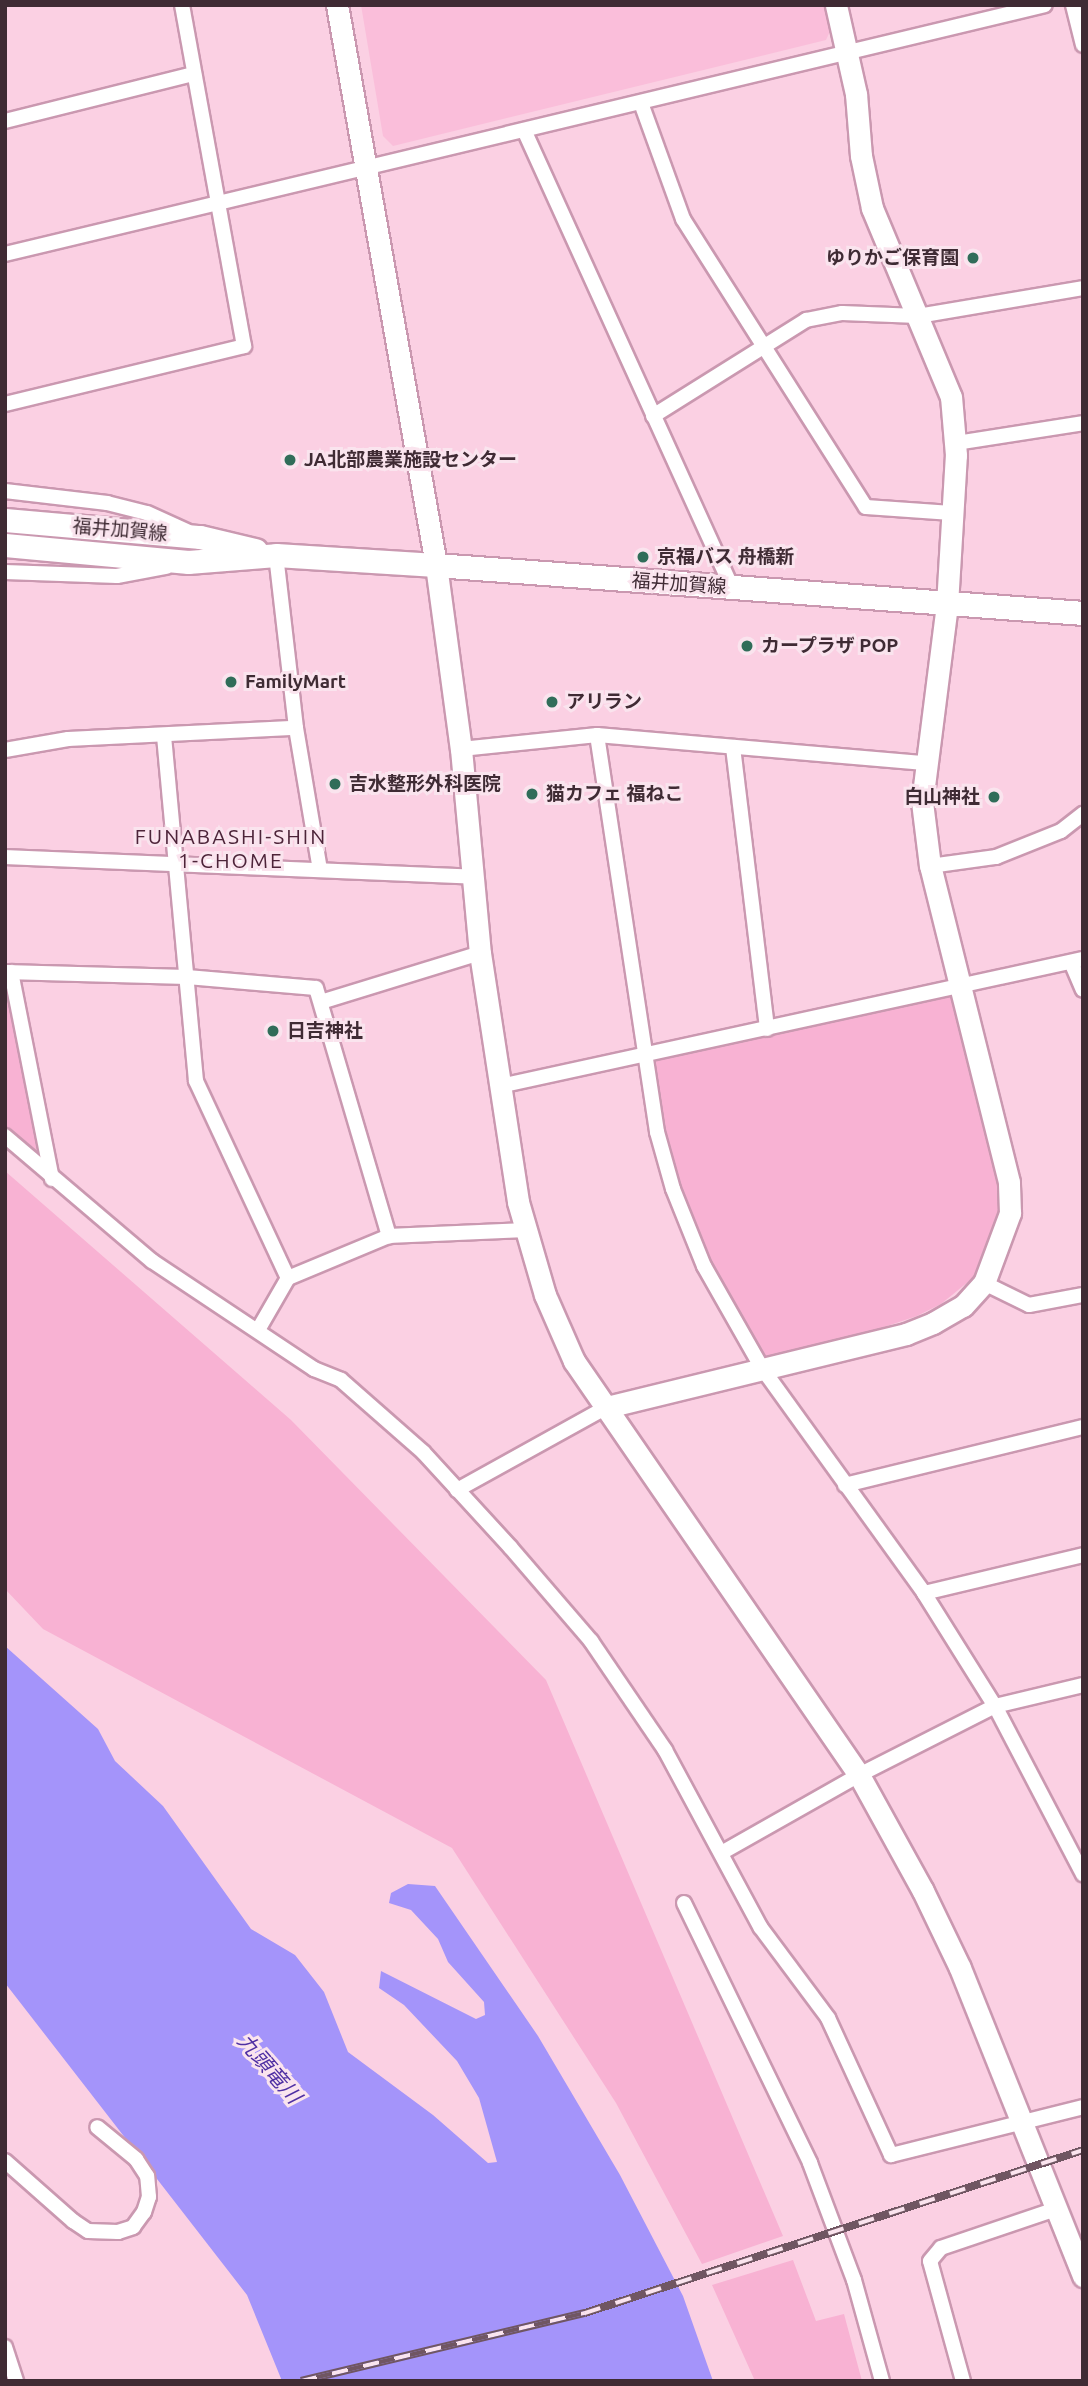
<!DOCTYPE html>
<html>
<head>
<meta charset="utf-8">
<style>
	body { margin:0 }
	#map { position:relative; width:1088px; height:2386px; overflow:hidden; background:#fbd0e3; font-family:Ubuntu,"Noto Sans JP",sans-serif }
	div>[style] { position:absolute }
	.built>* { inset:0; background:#fabeda }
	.green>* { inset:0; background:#f8b2d3 }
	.water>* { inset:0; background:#a494fa }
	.roads { filter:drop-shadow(2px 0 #ca98b0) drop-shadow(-2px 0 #ca98b0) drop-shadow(0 2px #ca98b0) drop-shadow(0 -2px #ca98b0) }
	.street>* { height:14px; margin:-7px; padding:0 7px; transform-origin:7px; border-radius:7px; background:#fff }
	.secondary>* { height:21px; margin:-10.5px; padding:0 10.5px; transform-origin:10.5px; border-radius:10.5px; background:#fff }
	.primary>* { height:23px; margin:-11.5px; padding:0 11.5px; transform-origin:11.5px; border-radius:11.5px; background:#fff }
	.rail>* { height:8px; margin-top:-4px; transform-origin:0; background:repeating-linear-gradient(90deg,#fae4ee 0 16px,#705662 0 32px); box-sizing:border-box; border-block:2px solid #705662 }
	.dots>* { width:19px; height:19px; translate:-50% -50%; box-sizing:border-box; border:4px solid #fae4ee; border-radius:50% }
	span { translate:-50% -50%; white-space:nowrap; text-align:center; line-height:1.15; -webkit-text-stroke:6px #fae4ee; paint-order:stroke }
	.poi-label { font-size:19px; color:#3f2b34; font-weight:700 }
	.right { translate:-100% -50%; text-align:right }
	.left { translate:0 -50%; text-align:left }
	.street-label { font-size:19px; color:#3f2b34 }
	.neighbourhood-label { font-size:21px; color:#4d2439; letter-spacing:2px }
	.water-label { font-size:21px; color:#4f2fa3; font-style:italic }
	.frame { position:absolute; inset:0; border:7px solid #3f2b34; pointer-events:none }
</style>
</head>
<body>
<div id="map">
	<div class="built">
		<i style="clip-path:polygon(361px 5px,825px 5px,831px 29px,826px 40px,393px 146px,383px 136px)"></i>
	</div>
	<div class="green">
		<i style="clip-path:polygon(5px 972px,44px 1172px,5px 1134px)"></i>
		<i style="clip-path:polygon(954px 989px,1009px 1182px,979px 1273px,941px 1304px,917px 1316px,762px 1368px,704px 1266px,642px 1056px)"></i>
		<i style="clip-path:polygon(5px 1171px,291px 1420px,546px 1680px,783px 2236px,702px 2264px,616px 2103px,452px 1848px,43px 1629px,5px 1589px)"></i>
		<i style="clip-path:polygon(793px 2260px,816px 2321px,844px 2314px,862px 2381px,755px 2381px,712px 2285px)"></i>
	</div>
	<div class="water">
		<i style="clip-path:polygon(5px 1646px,98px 1729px,115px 1761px,163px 1806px,251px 1929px,295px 1955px,324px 1992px,348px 2052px,433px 2115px,488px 2163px,497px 2162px,479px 2098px,457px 2061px,404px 2005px,379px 1988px,381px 1971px,476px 2019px,485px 2015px,484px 2002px,448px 1962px,438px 1939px,411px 1910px,389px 1903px,391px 1893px,408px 1884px,435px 1886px,538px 2036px,620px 2175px,683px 2296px,713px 2381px,282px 2381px,247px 2295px,5px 1983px)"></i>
	</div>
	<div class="roads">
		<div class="street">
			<i style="left:1073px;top:5px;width:41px;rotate:76deg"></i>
			<i style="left:641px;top:103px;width:123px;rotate:70.1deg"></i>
			<i style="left:683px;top:219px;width:341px;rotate:57.6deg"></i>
			<i style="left:866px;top:507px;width:86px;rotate:4deg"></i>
			<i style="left:5px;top:121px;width:195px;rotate:-14deg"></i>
			<i style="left:524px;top:130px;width:503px;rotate:65.57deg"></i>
			<i style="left:5px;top:254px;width:1069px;rotate:-13.46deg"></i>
			<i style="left:5px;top:404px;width:246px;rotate:-13.6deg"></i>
			<i style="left:244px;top:346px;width:347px;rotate:-100.3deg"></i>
			<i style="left:653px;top:416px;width:181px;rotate:-32.1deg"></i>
			<i style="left:806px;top:320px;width:37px;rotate:-11deg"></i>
			<i style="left:842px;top:313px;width:76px;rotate:2.3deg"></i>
			<i style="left:918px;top:316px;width:167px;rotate:-9.6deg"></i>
			<i style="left:956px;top:443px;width:129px;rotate:-8.9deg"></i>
			<i style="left:5px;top:491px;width:103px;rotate:6.7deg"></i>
			<i style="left:107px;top:503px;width:41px;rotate:14deg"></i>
			<i style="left:147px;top:513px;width:44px;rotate:24.2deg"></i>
			<i style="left:276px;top:555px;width:174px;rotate:83.4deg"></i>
			<i style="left:296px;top:728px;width:144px;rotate:80.4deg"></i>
			<i style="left:5px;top:572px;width:112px;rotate:2deg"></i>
			<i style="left:117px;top:576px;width:50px;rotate:-10.4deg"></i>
			<i style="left:597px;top:735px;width:402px;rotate:81.4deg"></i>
			<i style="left:657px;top:1132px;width:59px;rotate:74.3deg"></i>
			<i style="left:673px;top:1189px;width:83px;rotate:68.1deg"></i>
			<i style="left:704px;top:1266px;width:117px;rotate:60.4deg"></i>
			<i style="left:762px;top:1368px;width:277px;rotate:54.2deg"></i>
			<i style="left:924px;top:1593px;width:133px;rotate:57.9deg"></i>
			<i style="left:995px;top:1706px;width:190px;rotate:62.4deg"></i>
			<i style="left:164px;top:736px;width:346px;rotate:84.7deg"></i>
			<i style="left:196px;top:1081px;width:217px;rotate:65deg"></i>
			<i style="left:733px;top:747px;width:284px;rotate:83.1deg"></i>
			<i style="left:461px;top:749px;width:137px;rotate:-5.9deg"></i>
			<i style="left:597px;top:735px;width:329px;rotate:4.9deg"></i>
			<i style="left:5px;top:750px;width:64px;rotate:-9.9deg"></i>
			<i style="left:68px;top:739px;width:228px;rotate:-2.8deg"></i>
			<i style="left:5px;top:857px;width:469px;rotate:2.4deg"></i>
			<i style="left:930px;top:866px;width:67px;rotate:-7.8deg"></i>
			<i style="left:996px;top:857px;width:70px;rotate:-21.8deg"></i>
			<i style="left:1061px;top:831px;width:28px;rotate:-38deg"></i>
			<i style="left:1071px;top:962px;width:30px;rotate:67deg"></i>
			<i style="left:5px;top:972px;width:182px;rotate:1.6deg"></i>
			<i style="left:187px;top:977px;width:129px;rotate:4.9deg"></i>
			<i style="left:316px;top:988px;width:259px;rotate:73.6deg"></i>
			<i style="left:11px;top:972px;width:211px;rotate:78.8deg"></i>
			<i style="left:321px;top:1002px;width:166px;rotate:-17.1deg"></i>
			<i style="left:500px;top:1086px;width:597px;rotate:-12.29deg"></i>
			<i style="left:5px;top:1136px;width:193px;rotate:40.4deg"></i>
			<i style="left:152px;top:1261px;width:195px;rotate:33.7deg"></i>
			<i style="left:314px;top:1369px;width:29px;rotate:22deg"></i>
			<i style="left:341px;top:1380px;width:109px;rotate:41.3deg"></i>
			<i style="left:423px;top:1452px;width:130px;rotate:47.5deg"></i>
			<i style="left:511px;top:1548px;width:123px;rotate:49.3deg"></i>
			<i style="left:591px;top:1641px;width:132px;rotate:55.8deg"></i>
			<i style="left:665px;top:1750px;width:202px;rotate:61.7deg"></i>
			<i style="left:761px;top:1928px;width:112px;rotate:53.3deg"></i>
			<i style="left:828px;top:2018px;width:151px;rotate:65.3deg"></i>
			<i style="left:891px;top:2155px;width:198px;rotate:-14deg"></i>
			<i style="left:984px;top:1283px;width:50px;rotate:26.1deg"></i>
			<i style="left:1029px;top:1305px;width:55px;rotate:-10.5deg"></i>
			<i style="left:258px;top:1330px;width:60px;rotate:-60deg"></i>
			<i style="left:288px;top:1278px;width:109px;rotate:-22.6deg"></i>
			<i style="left:389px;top:1236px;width:136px;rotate:-2.5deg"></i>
			<i style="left:845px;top:1485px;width:245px;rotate:-13.7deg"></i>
			<i style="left:457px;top:1490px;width:171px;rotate:-29deg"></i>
			<i style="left:924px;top:1593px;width:163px;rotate:-13.4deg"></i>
			<i style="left:723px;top:1852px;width:156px;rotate:-29.5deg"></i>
			<i style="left:859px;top:1775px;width:153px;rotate:-26.9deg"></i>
			<i style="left:995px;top:1706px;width:90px;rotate:-13.4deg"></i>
			<i style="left:684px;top:1903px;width:289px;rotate:64.1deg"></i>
			<i style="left:810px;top:2163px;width:125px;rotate:69.4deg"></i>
			<i style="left:854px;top:2280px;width:105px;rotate:74.5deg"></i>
			<i style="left:5px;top:2161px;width:91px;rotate:41.4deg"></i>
			<i style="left:73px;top:2221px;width:18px;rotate:34deg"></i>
			<i style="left:88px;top:2231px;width:30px;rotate:2deg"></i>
			<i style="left:118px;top:2232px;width:16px;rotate:-18deg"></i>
			<i style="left:133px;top:2227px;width:19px;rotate:-54deg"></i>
			<i style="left:144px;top:2212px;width:16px;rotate:-72deg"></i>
			<i style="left:149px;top:2197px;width:21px;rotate:-95deg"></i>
			<i style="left:147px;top:2176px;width:20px;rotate:-123deg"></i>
			<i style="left:136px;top:2159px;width:50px;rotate:-140.6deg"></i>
			<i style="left:5px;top:2347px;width:36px;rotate:72deg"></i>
			<i style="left:963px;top:2381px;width:124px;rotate:-105.4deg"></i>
			<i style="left:930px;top:2261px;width:17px;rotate:-50deg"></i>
			<i style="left:941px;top:2248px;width:121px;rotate:-18.7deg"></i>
		</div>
		<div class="secondary">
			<i style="left:337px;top:5px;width:569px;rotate:79.97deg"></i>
			<i style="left:436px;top:565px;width:186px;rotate:82.3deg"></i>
			<i style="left:461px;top:749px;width:205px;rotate:84.7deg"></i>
			<i style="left:480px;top:953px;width:252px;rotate:81.3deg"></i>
			<i style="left:518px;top:1202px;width:97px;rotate:73.8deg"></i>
			<i style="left:545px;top:1295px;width:72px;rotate:66.3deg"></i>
			<i style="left:574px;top:1361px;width:503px;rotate:55.46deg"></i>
			<i style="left:859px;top:1775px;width:132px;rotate:61.1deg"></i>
			<i style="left:923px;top:1891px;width:85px;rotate:64.3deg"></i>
			<i style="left:960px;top:1968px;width:332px;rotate:68.2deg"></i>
			<i style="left:607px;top:1407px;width:308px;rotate:-13.7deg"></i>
			<i style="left:906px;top:1334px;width:29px;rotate:-22deg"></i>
			<i style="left:933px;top:1323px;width:34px;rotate:-30deg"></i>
			<i style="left:963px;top:1306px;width:31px;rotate:-48deg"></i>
			<i style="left:984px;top:1283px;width:75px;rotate:-69.6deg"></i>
			<i style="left:1010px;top:1213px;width:31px;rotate:-92deg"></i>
			<i style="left:1009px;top:1182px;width:326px;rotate:-104deg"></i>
			<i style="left:930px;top:866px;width:64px;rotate:-97.1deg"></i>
			<i style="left:922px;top:802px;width:199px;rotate:-82.8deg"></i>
			<i style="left:947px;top:605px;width:150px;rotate:-86.6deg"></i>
			<i style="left:956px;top:455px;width:58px;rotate:-94.9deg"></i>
			<i style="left:951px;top:397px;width:205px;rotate:-112.7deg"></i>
			<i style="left:872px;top:208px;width:53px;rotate:-101.9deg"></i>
			<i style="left:861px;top:156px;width:62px;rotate:-94.6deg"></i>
			<i style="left:856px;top:94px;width:91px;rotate:-102.7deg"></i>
		</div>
		<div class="primary">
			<i style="left:5px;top:520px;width:196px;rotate:5deg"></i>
			<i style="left:200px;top:537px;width:57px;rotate:13.3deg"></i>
			<i style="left:5px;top:545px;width:184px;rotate:5.3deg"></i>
			<i style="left:188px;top:562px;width:88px;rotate:-4.5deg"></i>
			<i style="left:276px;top:555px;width:160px;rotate:3.6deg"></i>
			<i style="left:436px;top:565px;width:649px;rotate:4.24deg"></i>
		</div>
	</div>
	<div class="rail">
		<i style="left:301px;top:2381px;width:292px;rotate:-13.5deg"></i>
		<i style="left:585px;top:2313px;width:524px;rotate:-18.12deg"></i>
	</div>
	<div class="dots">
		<i style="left:973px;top:258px;background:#306d59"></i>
		<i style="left:290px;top:460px;background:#306d59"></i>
		<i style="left:643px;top:557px;background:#306d59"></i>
		<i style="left:747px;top:646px;background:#306d59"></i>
		<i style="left:231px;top:682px;background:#306d59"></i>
		<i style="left:552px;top:702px;background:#306d59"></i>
		<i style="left:335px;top:784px;background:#306d59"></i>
		<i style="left:532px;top:794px;background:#306d59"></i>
		<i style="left:994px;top:797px;background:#306d59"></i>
		<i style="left:273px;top:1031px;background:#306d59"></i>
	</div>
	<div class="poi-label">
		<span class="right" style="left:959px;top:258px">ゆりかご保育園</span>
		<span class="left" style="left:304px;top:460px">JA北部農業施設センター</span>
		<span class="left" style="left:657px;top:557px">京福バス 舟橋新</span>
		<span class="left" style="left:761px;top:646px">カープラザ POP</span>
		<span class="left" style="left:245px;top:682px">FamilyMart</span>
		<span class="left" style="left:566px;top:702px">アリラン</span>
		<span class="left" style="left:349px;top:784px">吉水整形外科医院</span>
		<span class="left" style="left:546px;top:794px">猫カフェ 福ねこ</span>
		<span class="right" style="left:980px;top:797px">白山神社</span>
		<span class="left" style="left:287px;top:1031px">日吉神社</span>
	</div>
	<div class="street-label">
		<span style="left:120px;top:530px;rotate:5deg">福井加賀線</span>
		<span style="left:679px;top:584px;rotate:4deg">福井加賀線</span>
	</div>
	<div class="neighbourhood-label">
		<span style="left:231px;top:848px">FUNABASHI-SHIN<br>1-CHOME</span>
	</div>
	<div class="water-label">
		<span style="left:270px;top:2068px;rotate:49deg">九頭竜川</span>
	</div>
	<div class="frame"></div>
</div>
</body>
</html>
